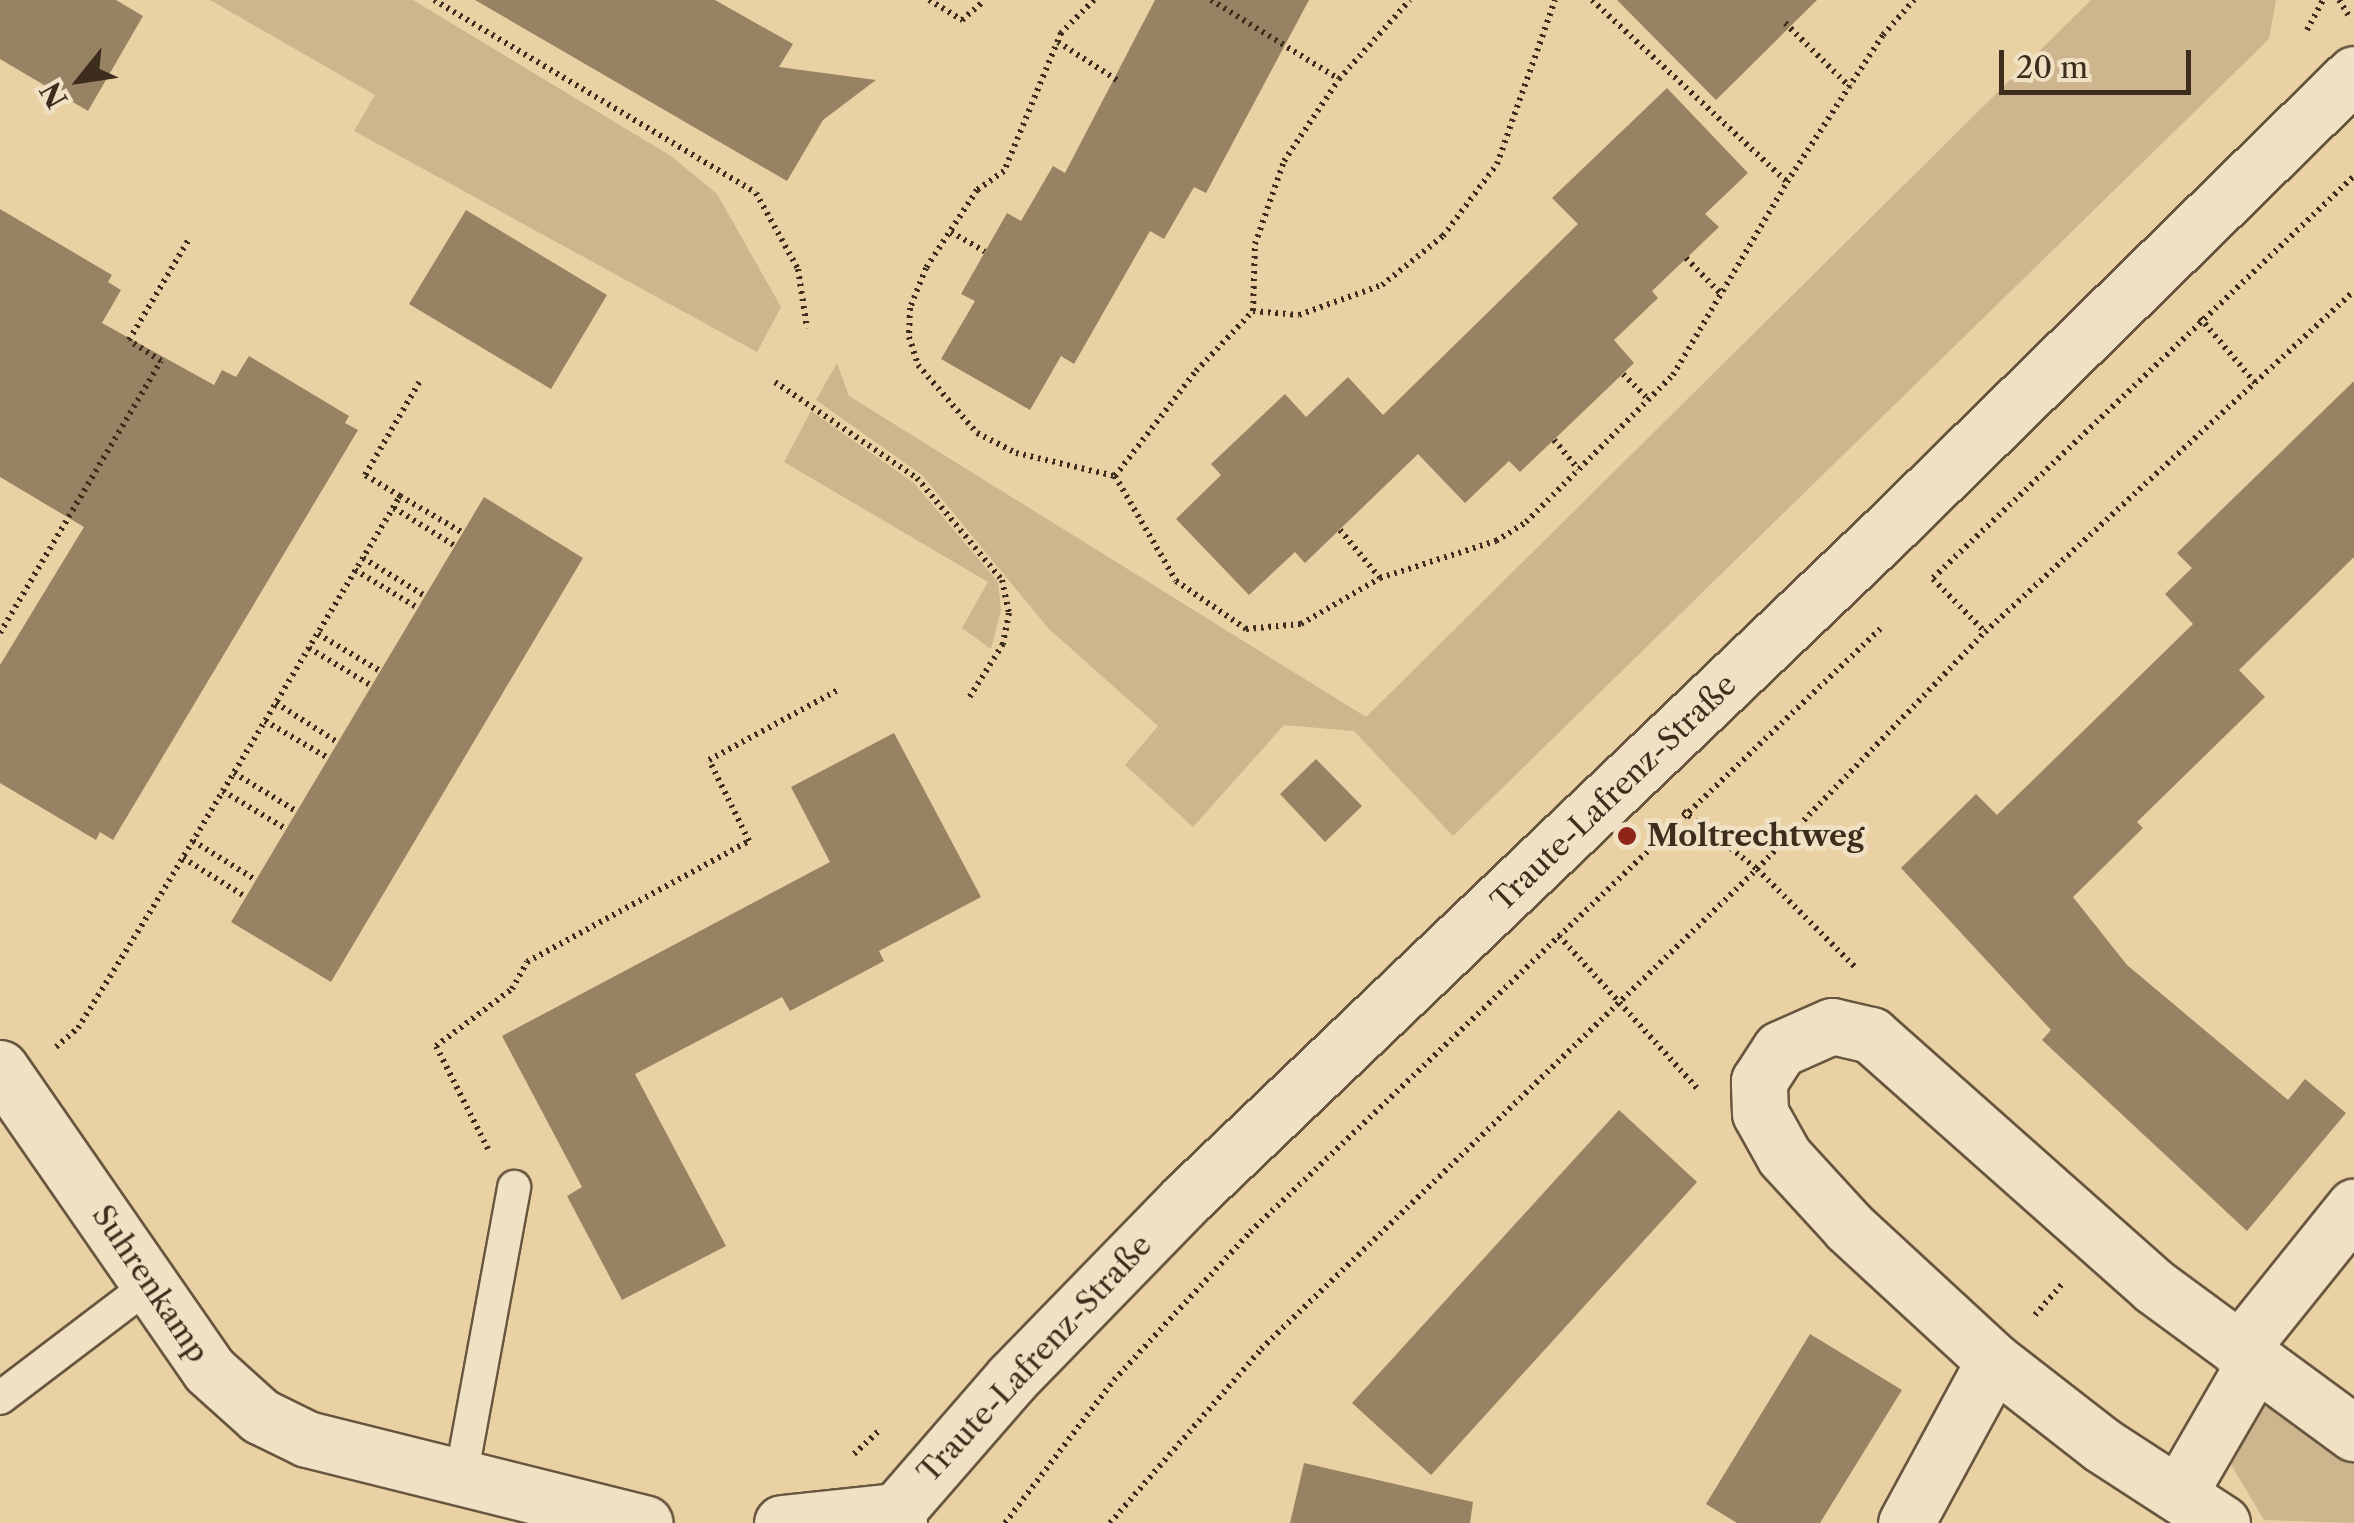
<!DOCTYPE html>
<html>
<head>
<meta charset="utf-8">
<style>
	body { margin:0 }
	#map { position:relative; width:2354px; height:1523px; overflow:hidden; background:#ead1a4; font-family:"Libre Caslon Text",serif }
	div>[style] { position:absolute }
	.green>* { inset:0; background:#cdb58d }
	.building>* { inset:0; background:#978263 }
	.path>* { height:6px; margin-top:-3px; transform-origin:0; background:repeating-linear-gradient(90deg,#3d2d1d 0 2.5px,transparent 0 7.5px) }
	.roads { filter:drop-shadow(2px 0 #68563f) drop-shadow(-2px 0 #68563f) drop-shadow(0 2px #68563f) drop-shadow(0 -2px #68563f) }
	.lane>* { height:32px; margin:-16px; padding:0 16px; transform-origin:16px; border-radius:16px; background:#f1e1c4 }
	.street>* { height:55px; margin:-27.5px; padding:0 27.5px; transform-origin:27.5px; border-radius:27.5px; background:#f1e1c4 }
	.secondary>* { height:55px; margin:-27.5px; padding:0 27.5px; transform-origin:27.5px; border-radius:27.5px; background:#f1e1c4 }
	.dots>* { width:28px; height:28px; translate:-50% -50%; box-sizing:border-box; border:5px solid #f1e1c4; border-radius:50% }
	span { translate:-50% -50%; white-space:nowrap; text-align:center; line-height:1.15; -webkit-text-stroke:9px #f1e1c4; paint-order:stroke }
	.street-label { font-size:30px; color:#3d2d1d }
	.poi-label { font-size:30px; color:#3d2d1d; font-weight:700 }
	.left { translate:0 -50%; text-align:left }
	.north { position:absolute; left:30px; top:30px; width:100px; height:100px; -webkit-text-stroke:8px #f1e1c4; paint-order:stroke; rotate:240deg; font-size:28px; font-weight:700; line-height:40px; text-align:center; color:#3d2d1d }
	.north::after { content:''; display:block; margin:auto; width:35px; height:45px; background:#3d2d1d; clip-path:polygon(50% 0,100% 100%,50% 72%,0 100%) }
	.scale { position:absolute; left:1999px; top:50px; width:192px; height:45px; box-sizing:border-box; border:5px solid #3d2d1d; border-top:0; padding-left:12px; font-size:30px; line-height:35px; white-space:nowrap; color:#3d2d1d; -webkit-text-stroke:8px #f1e1c4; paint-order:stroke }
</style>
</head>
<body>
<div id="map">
	<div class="green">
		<i style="clip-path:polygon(210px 0,413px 0,671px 156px,717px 194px,781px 307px,757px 352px,354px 131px,375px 95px)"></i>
		<i style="clip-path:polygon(2091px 0,2276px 0,2269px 39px,1453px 836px,1354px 731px,1284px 725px,1193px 827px,1125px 765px,1158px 726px,1049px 629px,922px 475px,816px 400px,837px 363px,849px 396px,1366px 717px)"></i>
		<i style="clip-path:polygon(811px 411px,914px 483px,998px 582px,1001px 610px,991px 649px,962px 628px,988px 582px,784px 462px)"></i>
		<i style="clip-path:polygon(2262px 1406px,2281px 1410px,2354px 1459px,2354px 1523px,2264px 1520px,2232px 1466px,2230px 1445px,2244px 1412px)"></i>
	</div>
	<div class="building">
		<i style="clip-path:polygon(0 0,116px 0,143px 16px,88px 111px,0 59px)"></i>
		<i style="clip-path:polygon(475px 0,715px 0,793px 44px,779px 67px,876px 80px,823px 120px,787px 181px)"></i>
		<i style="clip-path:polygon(1155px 0,1309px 0,1206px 193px,1194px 187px,1164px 239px,1150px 231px,1074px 364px,1061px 356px,1030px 410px,941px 359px,975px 301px,961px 294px,1007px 213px,1021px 221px,1053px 166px,1065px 173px)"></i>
		<i style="clip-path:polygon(1617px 0,1817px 0,1716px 100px)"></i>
		<i style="clip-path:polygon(1667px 88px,1748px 173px,1705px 214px,1719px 227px,1652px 291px,1658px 298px,1614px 340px,1634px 363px,1520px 472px,1509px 461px,1465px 503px,1418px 454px,1305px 563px,1295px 552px,1249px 595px,1176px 519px,1221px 475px,1211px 464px,1285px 394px,1306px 417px,1348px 377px,1383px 415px,1578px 224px,1552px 198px)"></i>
		<i style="clip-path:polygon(0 209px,112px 275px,108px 282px,121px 290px,102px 323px,214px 385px,222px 370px,236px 377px,249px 356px,349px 416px,345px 423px,358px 430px,113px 840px,100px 832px,96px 840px,0 783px,0 665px,84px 527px,0 477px)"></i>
		<i style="clip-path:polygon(466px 210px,607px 295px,551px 389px,409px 304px)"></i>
		<i style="clip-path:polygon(2354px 381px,2354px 557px,2239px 670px,2265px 697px,2137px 822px,2143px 828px,2073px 897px,2127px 965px,2288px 1100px,2305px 1079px,2346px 1113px,2247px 1231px,2042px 1040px,2051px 1030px,1901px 868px,1976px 794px,1997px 815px,2193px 624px,2165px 594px,2192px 568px,2177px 553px)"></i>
		<i style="clip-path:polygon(484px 497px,583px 558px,331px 982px,231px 922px)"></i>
		<i style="clip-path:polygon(894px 733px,981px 897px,879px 951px,884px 961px,790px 1011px,782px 997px,635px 1074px,726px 1246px,622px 1300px,567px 1196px,582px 1187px,502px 1036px,830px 862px,791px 787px)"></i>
		<i style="clip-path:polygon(1316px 759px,1362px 806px,1325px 842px,1280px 794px)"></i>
		<i style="clip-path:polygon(1619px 1110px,1697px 1182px,1431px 1475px,1352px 1403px)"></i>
		<i style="clip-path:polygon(1810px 1334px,1902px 1390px,1820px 1523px,1737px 1523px,1706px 1504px)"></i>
		<i style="clip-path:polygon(1304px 1463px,1473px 1502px,1470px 1523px,1290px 1523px)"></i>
	</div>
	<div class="path">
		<i style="left:434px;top:0;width:375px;rotate:30.9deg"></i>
		<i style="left:756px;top:193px;width:87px;rotate:61.1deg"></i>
		<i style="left:798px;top:269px;width:60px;rotate:81.3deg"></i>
		<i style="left:929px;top:0;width:39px;rotate:31deg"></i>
		<i style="left:962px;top:20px;width:30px;rotate:-41deg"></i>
		<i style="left:1094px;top:0;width:47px;rotate:135deg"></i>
		<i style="left:1061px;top:33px;width:149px;rotate:112.4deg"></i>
		<i style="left:1004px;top:171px;width:33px;rotate:145deg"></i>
		<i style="left:977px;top:190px;width:93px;rotate:123.2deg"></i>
		<i style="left:926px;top:268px;width:43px;rotate:111.8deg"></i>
		<i style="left:910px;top:308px;width:29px;rotate:92deg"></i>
		<i style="left:909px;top:337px;width:29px;rotate:72deg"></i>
		<i style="left:918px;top:365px;width:90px;rotate:49.1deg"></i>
		<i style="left:977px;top:433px;width:44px;rotate:27.1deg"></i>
		<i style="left:1016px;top:453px;width:102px;rotate:13.1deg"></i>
		<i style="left:1115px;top:476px;width:133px;rotate:-52.4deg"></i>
		<i style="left:1196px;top:371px;width:83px;rotate:-46.5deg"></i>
		<i style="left:1253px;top:311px;width:67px;rotate:-88.3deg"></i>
		<i style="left:1255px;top:244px;width:88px;rotate:-70.7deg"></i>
		<i style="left:1284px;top:161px;width:99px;rotate:-56.1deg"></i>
		<i style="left:1339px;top:79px;width:106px;rotate:-48.1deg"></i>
		<i style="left:1211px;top:0;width:150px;rotate:31.7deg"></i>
		<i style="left:1592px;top:0;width:267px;rotate:43deg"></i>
		<i style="left:2339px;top:0;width:19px;rotate:58deg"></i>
		<i style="left:1785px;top:23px;width:91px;rotate:44.6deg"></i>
		<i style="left:2307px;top:30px;width:34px;rotate:-62deg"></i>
		<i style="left:1058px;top:42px;width:70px;rotate:32.8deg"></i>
		<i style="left:951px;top:232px;width:39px;rotate:30deg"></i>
		<i style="left:1686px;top:258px;width:50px;rotate:45.8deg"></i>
		<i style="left:1253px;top:311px;width:46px;rotate:5deg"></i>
		<i style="left:1299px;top:315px;width:88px;rotate:-19.9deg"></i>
		<i style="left:1382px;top:285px;width:78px;rotate:-38.8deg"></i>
		<i style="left:1443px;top:236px;width:90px;rotate:-53.1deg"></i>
		<i style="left:1497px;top:164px;width:174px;rotate:-70.5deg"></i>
		<i style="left:2200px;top:318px;width:88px;rotate:49.6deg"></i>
		<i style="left:1623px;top:374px;width:37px;rotate:45deg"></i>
		<i style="left:775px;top:382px;width:171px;rotate:34.1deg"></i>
		<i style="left:917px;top:478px;width:133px;rotate:50.2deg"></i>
		<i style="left:1002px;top:580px;width:34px;rotate:78deg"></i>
		<i style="left:1009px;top:613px;width:32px;rotate:101deg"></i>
		<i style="left:1003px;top:644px;width:67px;rotate:122.3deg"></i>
		<i style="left:1554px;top:440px;width:38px;rotate:50deg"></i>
		<i style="left:1115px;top:476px;width:121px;rotate:59.8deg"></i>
		<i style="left:1176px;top:581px;width:85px;rotate:34.4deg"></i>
		<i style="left:1246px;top:629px;width:55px;rotate:-5.2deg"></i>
		<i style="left:1301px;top:624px;width:91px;rotate:-30.2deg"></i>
		<i style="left:1380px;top:578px;width:122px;rotate:-17.7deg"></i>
		<i style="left:1496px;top:541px;width:36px;rotate:-32deg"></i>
		<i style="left:1526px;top:522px;width:208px;rotate:-45deg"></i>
		<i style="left:1673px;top:375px;width:224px;rotate:-59.4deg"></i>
		<i style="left:1787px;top:182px;width:176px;rotate:-56.9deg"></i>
		<i style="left:1883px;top:35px;width:47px;rotate:-48.5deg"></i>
		<i style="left:400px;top:496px;width:73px;rotate:30.4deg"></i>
		<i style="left:394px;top:508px;width:72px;rotate:31.9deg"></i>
		<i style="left:1340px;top:530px;width:62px;rotate:50.2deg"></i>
		<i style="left:363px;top:558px;width:73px;rotate:31.5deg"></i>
		<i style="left:355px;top:570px;width:74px;rotate:31.1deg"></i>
		<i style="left:1933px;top:578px;width:582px;rotate:-43.68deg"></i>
		<i style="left:1933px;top:579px;width:74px;rotate:45.5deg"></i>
		<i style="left:0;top:633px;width:316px;rotate:-59.4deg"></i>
		<i style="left:161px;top:361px;width:38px;rotate:-147deg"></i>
		<i style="left:129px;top:340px;width:117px;rotate:-59.3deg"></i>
		<i style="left:318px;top:634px;width:72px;rotate:30.8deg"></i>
		<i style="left:309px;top:648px;width:74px;rotate:31.1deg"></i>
		<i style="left:276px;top:703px;width:72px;rotate:32.6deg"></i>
		<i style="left:265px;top:721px;width:73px;rotate:30.4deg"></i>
		<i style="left:234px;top:773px;width:73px;rotate:31.5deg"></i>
		<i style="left:223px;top:791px;width:74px;rotate:31.1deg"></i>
		<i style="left:1683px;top:811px;width:94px;rotate:38.1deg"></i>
		<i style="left:1757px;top:869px;width:139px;rotate:45deg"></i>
		<i style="left:193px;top:841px;width:74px;rotate:31.8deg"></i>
		<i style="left:183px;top:858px;width:74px;rotate:31.8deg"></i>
		<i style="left:1559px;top:936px;width:205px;rotate:47.8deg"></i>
		<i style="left:56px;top:1047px;width:29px;rotate:-41deg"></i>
		<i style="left:78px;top:1028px;width:158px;rotate:-58.2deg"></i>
		<i style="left:161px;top:894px;width:464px;rotate:-59deg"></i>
		<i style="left:400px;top:496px;width:41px;rotate:-149deg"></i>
		<i style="left:365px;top:475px;width:111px;rotate:-59.7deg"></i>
		<i style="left:488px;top:1149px;width:115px;rotate:-116.8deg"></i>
		<i style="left:436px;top:1046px;width:95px;rotate:-36.9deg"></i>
		<i style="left:512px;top:989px;width:31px;rotate:-61deg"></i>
		<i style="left:527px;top:962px;width:253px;rotate:-28.6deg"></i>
		<i style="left:749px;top:841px;width:90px;rotate:-116.3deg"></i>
		<i style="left:709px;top:760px;width:147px;rotate:-28.5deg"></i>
		<i style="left:2035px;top:1315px;width:43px;rotate:-48.8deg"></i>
		<i style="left:854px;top:1454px;width:33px;rotate:-43deg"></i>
		<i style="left:1005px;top:1523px;width:180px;rotate:-52.7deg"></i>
		<i style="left:1114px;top:1380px;width:201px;rotate:-47.4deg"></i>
		<i style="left:1250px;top:1232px;width:873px;rotate:-43.75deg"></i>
		<i style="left:1110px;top:1523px;width:230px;rotate:-49deg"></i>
		<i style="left:1261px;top:1349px;width:690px;rotate:-44.06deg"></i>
		<i style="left:1757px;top:869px;width:329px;rotate:-46.1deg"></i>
		<i style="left:1985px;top:632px;width:502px;rotate:-42.74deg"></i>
	</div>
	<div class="roads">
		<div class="lane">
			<i style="left:0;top:1398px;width:188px;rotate:-37.2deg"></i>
			<i style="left:461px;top:1477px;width:295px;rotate:-79.6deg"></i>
		</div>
		<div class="street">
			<i style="left:0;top:1068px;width:367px;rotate:55.3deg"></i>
			<i style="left:209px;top:1370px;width:69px;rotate:42deg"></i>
			<i style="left:260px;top:1416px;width:52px;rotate:26.1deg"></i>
			<i style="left:307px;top:1439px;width:348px;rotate:14deg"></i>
			<i style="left:2239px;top:1350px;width:184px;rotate:-51.2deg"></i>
			<i style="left:2179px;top:1493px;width:151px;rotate:-59.9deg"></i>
			<i style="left:782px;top:1523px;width:113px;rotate:-6.1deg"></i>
			<i style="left:894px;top:1511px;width:13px;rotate:67deg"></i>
			<i style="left:1906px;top:1523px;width:184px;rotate:-61.5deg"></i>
			<i style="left:2222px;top:1523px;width:143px;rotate:-147deg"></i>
			<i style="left:2102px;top:1445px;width:137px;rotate:-142.1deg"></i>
			<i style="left:1994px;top:1361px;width:197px;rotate:-137.3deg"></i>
			<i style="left:1849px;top:1227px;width:96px;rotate:-132.5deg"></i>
			<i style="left:1784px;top:1156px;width:49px;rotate:-119.2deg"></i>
			<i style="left:1760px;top:1113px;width:32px;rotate:-92deg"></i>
			<i style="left:1759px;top:1081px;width:38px;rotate:-57deg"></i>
			<i style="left:1780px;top:1049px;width:57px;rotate:-23.9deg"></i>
			<i style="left:1832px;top:1026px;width:40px;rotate:13deg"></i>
			<i style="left:1871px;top:1035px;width:380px;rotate:41.6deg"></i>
			<i style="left:2155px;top:1287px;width:247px;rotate:36.3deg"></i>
		</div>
		<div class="secondary">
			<i style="left:886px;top:1523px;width:192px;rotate:-49deg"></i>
			<i style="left:1012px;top:1378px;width:250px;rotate:-45.8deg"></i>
			<i style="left:1186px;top:1199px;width:968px;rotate:-43.62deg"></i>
			<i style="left:1887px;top:531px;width:653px;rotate:-44.38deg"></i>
		</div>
	</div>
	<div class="dots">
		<i style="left:1627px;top:836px;background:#8f2418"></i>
	</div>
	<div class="street-label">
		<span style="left:1614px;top:793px;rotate:-44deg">Traute-Lafrenz-Straße</span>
		<span style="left:150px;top:1284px;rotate:56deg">Suhrenkamp</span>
		<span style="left:1035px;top:1359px;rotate:-47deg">Traute-Lafrenz-Straße</span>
	</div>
	<div class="poi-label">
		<span class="left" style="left:1647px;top:836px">Moltrechtweg</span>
	</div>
	<div class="north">N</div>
	<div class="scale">20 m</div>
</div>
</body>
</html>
